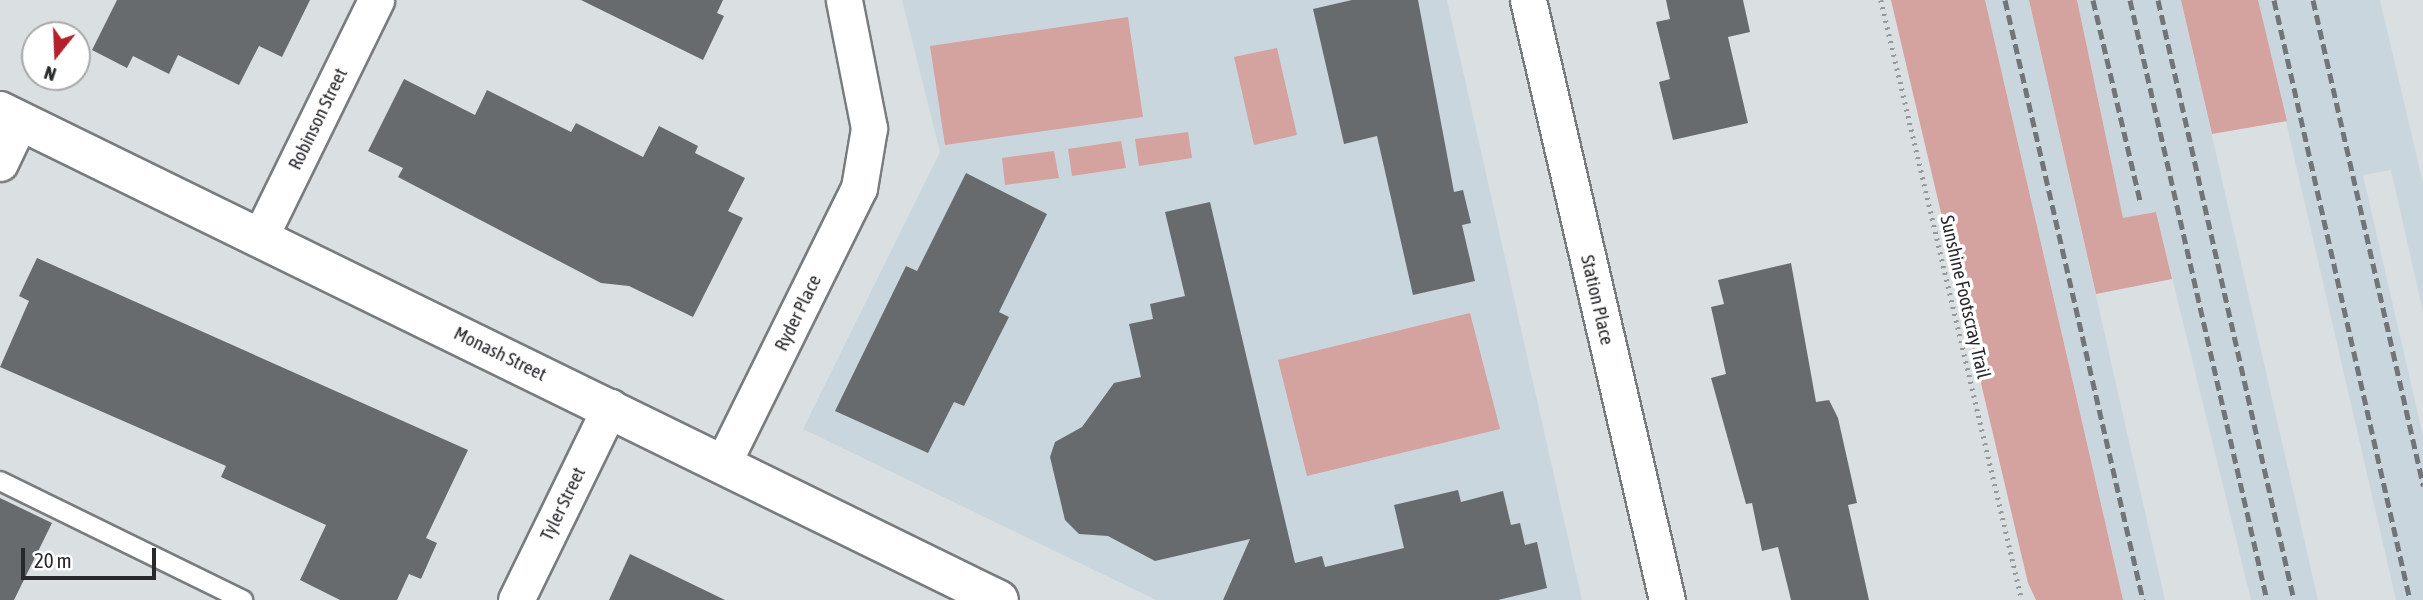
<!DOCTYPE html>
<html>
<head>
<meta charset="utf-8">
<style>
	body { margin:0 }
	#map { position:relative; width:2423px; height:600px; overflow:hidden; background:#dadfe2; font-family:"Asap Condensed",sans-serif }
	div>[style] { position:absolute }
	.built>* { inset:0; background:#cad6de }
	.green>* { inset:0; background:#d4a29f }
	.building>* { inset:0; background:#676b6e }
	.path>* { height:4.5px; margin-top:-2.25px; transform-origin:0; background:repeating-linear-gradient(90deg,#95999c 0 2px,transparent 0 7px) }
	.roads { filter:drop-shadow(2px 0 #787c7f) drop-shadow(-2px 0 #787c7f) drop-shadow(0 2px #787c7f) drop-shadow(0 -2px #787c7f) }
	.lane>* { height:18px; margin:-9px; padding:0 9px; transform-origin:9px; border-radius:9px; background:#fff }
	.street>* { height:35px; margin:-17.5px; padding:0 17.5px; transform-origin:17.5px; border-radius:17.5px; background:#fff }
	.secondary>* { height:38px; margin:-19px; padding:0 19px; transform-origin:19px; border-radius:19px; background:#fff }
	.rail>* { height:5px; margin-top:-2.5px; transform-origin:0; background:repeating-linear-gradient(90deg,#727577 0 10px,transparent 0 15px) }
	span { translate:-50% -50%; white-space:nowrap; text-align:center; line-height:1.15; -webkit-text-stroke:7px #fff; paint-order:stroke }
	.street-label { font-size:19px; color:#27292a }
	.north { position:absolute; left:21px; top:21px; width:70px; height:70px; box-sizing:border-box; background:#fff; border:2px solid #a9a9aa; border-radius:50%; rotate:198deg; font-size:19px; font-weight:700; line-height:28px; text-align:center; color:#27292a }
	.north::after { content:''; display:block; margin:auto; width:24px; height:32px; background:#b2212c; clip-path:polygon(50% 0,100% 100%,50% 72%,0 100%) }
	.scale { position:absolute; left:21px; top:548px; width:135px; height:32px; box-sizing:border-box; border:4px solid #27292a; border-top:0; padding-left:9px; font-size:21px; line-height:24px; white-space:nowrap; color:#27292a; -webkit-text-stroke:5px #fff; paint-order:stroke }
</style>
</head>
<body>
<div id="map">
	<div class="built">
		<i style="clip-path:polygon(902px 0,1447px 0,1582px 600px,1156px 600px,803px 429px,940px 152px)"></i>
		<i style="clip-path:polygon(1985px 0,2029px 0,2165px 600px,2123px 600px)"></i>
		<i style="clip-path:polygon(2077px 0,2181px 0,2318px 600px,2251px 600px,2156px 212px,2123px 219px)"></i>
		<i style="clip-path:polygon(2258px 0,2380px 0,2423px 183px,2423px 312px,2391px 170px,2363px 175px,2423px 436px,2423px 600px,2396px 600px)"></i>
	</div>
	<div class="green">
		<i style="clip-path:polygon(1891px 0,1985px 0,2123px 600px,2036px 600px,2028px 583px)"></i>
		<i style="clip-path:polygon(2029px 0,2077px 0,2123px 218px,2156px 212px,2172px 279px,2096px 294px)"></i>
		<i style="clip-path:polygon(2181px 0,2258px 0,2287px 121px,2212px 134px)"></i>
		<i style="clip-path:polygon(1128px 17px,1143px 117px,945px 145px,930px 46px)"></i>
		<i style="clip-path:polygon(1277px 48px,1297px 135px,1254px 145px,1234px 57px)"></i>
		<i style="clip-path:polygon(1188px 132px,1192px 158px,1139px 166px,1135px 139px)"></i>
		<i style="clip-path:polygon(1121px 141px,1126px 168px,1072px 176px,1068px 149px)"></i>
		<i style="clip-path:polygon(1054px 151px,1059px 178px,1005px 185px,1002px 158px)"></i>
		<i style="clip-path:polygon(1470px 313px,1500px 429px,1307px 476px,1278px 360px)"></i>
	</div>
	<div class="building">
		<i style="clip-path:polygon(117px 0,310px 0,282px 57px,259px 46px,239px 85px,178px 55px,169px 74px,133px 56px,127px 68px,92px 50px)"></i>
		<i style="clip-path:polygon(581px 0,723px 0,717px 13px,724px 16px,703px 60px)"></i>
		<i style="clip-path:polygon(1352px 0,1418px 0,1454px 192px,1463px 190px,1471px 223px,1462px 225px,1475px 281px,1413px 295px,1377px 136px,1344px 144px,1313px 9px)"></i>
		<i style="clip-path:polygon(1666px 0,1743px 0,1750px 32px,1728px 37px,1748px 123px,1673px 140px,1659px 82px,1670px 79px,1656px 22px,1670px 19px)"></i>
		<i style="clip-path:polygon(404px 79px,475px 115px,487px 90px,571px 132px,576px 123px,643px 157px,659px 126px,698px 146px,695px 153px,745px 178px,728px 211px,743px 218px,693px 317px,629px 286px,601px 283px,398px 177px,403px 168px,368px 151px)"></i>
		<i style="clip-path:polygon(966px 173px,1047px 214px,999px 312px,1009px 317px,964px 406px,954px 402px,928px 453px,835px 411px,906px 266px,917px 271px)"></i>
		<i style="clip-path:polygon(1210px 202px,1295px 563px,1322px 556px,1325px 567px,1404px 548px,1394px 505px,1458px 490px,1461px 502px,1503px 491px,1511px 525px,1520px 523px,1525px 545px,1537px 542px,1547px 588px,1498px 600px,1223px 600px,1250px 539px,1155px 561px,1108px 536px,1079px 534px,1065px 520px,1050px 457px,1055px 442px,1082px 427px,1114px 383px,1141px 377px,1129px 324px,1153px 319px,1150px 304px,1185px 296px,1165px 212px)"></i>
		<i style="clip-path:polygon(37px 258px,468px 450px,426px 538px,437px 543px,421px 579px,409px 574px,397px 600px,340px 600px,300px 580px,326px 525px,221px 477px,226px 466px,0 367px,29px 301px,19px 296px)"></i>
		<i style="clip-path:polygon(1791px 263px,1816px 402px,1829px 400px,1838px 418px,1857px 503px,1848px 505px,1869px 600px,1791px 600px,1778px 547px,1762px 551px,1752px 503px,1746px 504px,1711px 378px,1726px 374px,1711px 307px,1724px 304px,1718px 280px)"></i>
		<i style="clip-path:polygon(0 498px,52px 523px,14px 600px,0 600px)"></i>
		<i style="clip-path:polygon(630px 554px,725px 600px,609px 600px)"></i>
	</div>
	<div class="path">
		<i style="left:1881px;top:0;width:616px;rotate:76.78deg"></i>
	</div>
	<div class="roads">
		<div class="lane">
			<i style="left:0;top:481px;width:271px;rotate:26.1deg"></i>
		</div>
		<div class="street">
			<i style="left:1528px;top:0;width:616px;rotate:76.96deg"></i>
			<i style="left:0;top:163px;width:47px;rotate:-64.5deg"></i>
			<i style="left:260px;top:237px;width:264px;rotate:-63.9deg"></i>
			<i style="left:723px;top:463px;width:307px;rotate:-63.7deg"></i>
			<i style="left:859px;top:188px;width:61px;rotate:-80.5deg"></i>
			<i style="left:869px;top:128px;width:130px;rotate:-101.1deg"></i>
			<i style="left:516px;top:600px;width:215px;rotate:-64deg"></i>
		</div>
		<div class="secondary">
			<i style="left:0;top:111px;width:1112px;rotate:26.08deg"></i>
		</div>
	</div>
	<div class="rail">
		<i style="left:2005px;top:0;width:616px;rotate:77.05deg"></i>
		<i style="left:2093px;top:0;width:206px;rotate:76.8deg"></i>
		<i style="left:2130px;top:0;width:615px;rotate:77.14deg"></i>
		<i style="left:2158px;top:0;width:615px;rotate:77.23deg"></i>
		<i style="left:2274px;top:0;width:615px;rotate:77.23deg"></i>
		<i style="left:2313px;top:0;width:498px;rotate:77.2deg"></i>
	</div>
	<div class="street-label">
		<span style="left:318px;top:119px;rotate:-64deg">Robinson Street</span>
		<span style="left:1965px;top:297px;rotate:77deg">Sunshine Footscray Trail</span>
		<span style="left:1597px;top:300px;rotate:77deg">Station Place</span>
		<span style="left:798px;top:313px;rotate:-64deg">Ryder Place</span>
		<span style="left:500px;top:354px;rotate:26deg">Monash Street</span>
		<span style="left:563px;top:504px;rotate:-64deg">Tyler Street</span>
	</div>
	<div class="north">N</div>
	<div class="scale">20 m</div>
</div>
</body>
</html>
